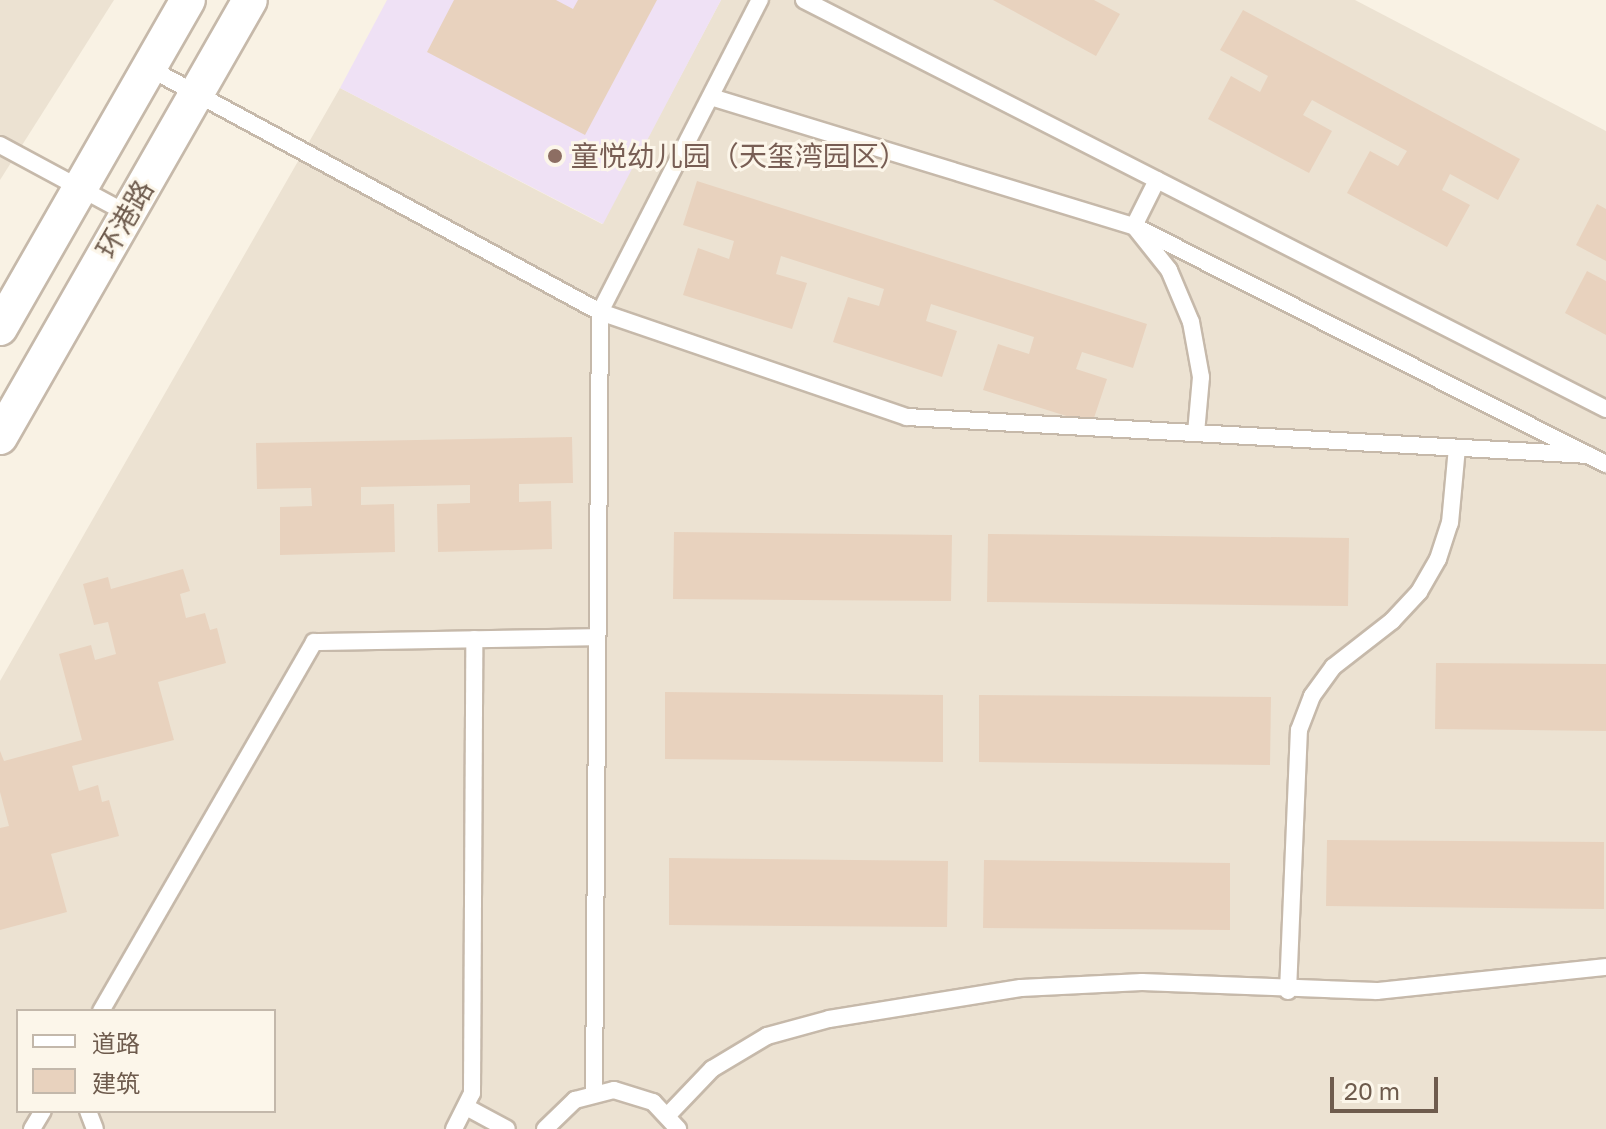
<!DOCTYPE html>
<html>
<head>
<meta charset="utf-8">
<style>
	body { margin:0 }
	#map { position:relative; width:1606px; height:1129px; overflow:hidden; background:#f9f2e4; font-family:"Golos Text","Noto Sans SC",sans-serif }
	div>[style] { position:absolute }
	.residential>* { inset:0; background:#ece2d2 }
	.education>* { inset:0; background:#efe1f5 }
	.building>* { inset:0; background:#e8d2be }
	.roads { filter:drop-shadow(2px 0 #c6b9aa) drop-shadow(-2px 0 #c6b9aa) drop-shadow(0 2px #c6b9aa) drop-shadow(0 -2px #c6b9aa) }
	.service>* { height:16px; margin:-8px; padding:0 8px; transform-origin:8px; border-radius:8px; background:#fff }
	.minor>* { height:34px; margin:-17px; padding:0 17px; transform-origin:17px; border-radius:17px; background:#fff }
	.dots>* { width:22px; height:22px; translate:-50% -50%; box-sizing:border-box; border:4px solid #fcf6ea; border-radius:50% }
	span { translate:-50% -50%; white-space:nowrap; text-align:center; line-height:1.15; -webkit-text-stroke:6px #fcf6ea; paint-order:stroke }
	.education-label { font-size:28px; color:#785e54 }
	.left { translate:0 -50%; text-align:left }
	.street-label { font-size:28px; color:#6e5b4d }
	.legend { position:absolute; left:16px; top:1009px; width:260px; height:104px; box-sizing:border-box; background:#fcf6ea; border:2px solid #c3b8ab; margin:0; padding:10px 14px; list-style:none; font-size:24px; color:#6e5b4d }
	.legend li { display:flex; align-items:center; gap:16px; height:40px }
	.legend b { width:40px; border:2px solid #c3b8ab }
	.scale { position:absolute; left:1330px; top:1077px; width:108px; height:36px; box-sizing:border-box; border:4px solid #6e5b4d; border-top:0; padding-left:10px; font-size:24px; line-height:28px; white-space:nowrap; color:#6e5b4d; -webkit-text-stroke:6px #fcf6ea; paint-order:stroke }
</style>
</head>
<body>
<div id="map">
	<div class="residential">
		<i style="clip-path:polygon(0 0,114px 0,0 180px)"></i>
		<i style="clip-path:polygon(evenodd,721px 0,1355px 0,1606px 131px,1606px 1129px,0 1129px,0 681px,340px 88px,602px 224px,721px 0,18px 1011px,274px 1011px,274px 1111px,18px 1111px,18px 1011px)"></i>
	</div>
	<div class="education">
		<i style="clip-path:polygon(387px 0,721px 0,603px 224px,340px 88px)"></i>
	</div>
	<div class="building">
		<i style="clip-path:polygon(454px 0,556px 0,573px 9px,578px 0,657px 0,585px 135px,427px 52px)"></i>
		<i style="clip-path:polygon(993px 0,1094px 0,1120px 14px,1096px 56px)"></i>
		<i style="clip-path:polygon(1243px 10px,1520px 159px,1498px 200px,1450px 174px,1442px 190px,1470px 205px,1447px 247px,1347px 193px,1370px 151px,1398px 166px,1407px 151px,1312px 100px,1303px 115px,1332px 131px,1309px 173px,1208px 119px,1231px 76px,1260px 92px,1268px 76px,1220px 50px)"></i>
		<i style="clip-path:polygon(697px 181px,1147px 324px,1133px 368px,1082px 352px,1076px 369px,1107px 379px,1092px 424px,983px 390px,998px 344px,1029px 354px,1034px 337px,931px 304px,926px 321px,957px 331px,942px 377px,833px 342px,848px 297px,879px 306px,884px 289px,781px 256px,776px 274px,807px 283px,792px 329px,683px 295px,698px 248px,729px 259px,734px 241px,683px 225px)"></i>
		<i style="clip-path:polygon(1597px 204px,1606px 209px,1606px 261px,1576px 245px)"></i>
		<i style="clip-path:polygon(1587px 271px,1606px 281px,1606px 335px,1565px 313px)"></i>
		<i style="clip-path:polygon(572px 437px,573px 483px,519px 484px,519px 502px,551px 501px,552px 549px,438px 552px,437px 504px,470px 503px,470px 485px,361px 487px,361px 505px,394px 504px,395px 552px,280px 555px,280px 507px,312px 506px,311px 488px,257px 489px,256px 443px)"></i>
		<i style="clip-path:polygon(674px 532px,952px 535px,951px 601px,673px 599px)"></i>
		<i style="clip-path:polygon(988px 534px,1349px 538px,1348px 606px,987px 602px)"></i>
		<i style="clip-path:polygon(183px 569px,190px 591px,180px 594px,186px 618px,205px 613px,210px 630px,217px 628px,226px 663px,158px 682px,174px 740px,72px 766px,79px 791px,98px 785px,102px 802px,109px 800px,119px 836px,51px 854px,67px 912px,0 930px,0 828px,9px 826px,0 792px,0 751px,4px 761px,82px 740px,59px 654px,91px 645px,95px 660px,116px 654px,108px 622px,94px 625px,83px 584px,108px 577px,111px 589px)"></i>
		<i style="clip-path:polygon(1436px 663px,1606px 664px,1606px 731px,1435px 729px)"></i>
		<i style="clip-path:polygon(665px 692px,943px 695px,943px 762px,665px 759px)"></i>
		<i style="clip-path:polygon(979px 695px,1271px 697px,1270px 765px,979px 762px)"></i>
		<i style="clip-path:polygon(1327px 840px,1604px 842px,1604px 909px,1326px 906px)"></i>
		<i style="clip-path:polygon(669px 858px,948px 861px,947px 927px,669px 925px)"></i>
		<i style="clip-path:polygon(984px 860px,1230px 863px,1230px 930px,983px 928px)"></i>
	</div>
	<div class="roads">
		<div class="service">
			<i style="left:804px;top:0;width:900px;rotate:27.02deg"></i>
			<i style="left:149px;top:68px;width:513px;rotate:28.41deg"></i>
			<i style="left:600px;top:312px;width:324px;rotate:18.9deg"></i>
			<i style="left:907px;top:417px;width:682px;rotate:3.19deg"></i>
			<i style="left:711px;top:97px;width:442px;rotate:17deg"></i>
			<i style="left:1134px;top:226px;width:529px;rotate:26.76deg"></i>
			<i style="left:0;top:145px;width:145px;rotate:28.3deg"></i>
			<i style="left:1157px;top:180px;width:51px;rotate:116.6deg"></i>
			<i style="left:1134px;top:226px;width:56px;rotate:51.5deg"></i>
			<i style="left:1169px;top:270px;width:56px;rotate:67.1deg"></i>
			<i style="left:1191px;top:322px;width:56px;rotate:79.7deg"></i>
			<i style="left:1201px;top:377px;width:56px;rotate:95.1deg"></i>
			<i style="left:1288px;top:991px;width:261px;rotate:-87.6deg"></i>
			<i style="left:1299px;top:730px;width:36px;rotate:-69deg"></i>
			<i style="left:1312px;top:696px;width:36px;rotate:-54deg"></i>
			<i style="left:1333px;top:667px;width:75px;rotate:-37.9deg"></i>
			<i style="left:1392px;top:621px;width:40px;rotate:-47deg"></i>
			<i style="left:1419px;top:592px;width:38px;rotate:-60deg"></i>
			<i style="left:1438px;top:559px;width:38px;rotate:-72deg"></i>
			<i style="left:1450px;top:523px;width:75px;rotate:-84.7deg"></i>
			<i style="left:101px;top:1011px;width:426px;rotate:-60deg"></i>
			<i style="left:314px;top:642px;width:283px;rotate:-1deg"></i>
			<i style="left:594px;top:1093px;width:781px;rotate:-89.56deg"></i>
			<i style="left:600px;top:312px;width:351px;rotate:-62.9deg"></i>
			<i style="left:468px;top:1108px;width:44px;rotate:28.3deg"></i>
			<i style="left:88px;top:1111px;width:19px;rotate:69deg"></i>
			<i style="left:668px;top:1115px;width:64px;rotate:-46.3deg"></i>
			<i style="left:712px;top:1069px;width:64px;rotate:-31deg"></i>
			<i style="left:767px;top:1036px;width:64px;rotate:-15.3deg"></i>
			<i style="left:829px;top:1019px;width:194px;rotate:-9.2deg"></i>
			<i style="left:1021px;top:988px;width:121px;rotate:-2.8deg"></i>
			<i style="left:1142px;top:982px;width:235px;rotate:2.2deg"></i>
			<i style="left:1377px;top:991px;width:230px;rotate:-6deg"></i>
			<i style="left:32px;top:1129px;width:21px;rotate:-59deg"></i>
			<i style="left:454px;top:1129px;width:40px;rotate:-63.4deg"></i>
			<i style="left:472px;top:1093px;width:454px;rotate:-89.7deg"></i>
			<i style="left:545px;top:1129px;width:42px;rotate:-44deg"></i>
			<i style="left:575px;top:1100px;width:40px;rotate:-14.4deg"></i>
			<i style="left:614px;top:1090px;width:41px;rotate:17.1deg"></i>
			<i style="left:653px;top:1102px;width:37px;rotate:47deg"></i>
		</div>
		<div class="minor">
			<i style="left:0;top:328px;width:378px;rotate:-60.2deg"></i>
			<i style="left:0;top:437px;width:503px;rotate:-60.23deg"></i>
		</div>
	</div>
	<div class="dots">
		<i style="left:555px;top:156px;background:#8d6e63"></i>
	</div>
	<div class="education-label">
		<span class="left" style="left:571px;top:156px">童悦幼儿园（天玺湾园区）</span>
	</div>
	<div class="street-label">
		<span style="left:125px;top:219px;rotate:-60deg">环港路</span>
	</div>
	<ul class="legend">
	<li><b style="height:10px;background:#fff"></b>道路</li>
	<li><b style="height:22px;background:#e8d2be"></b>建筑</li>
	</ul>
	<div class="scale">20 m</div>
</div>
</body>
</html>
